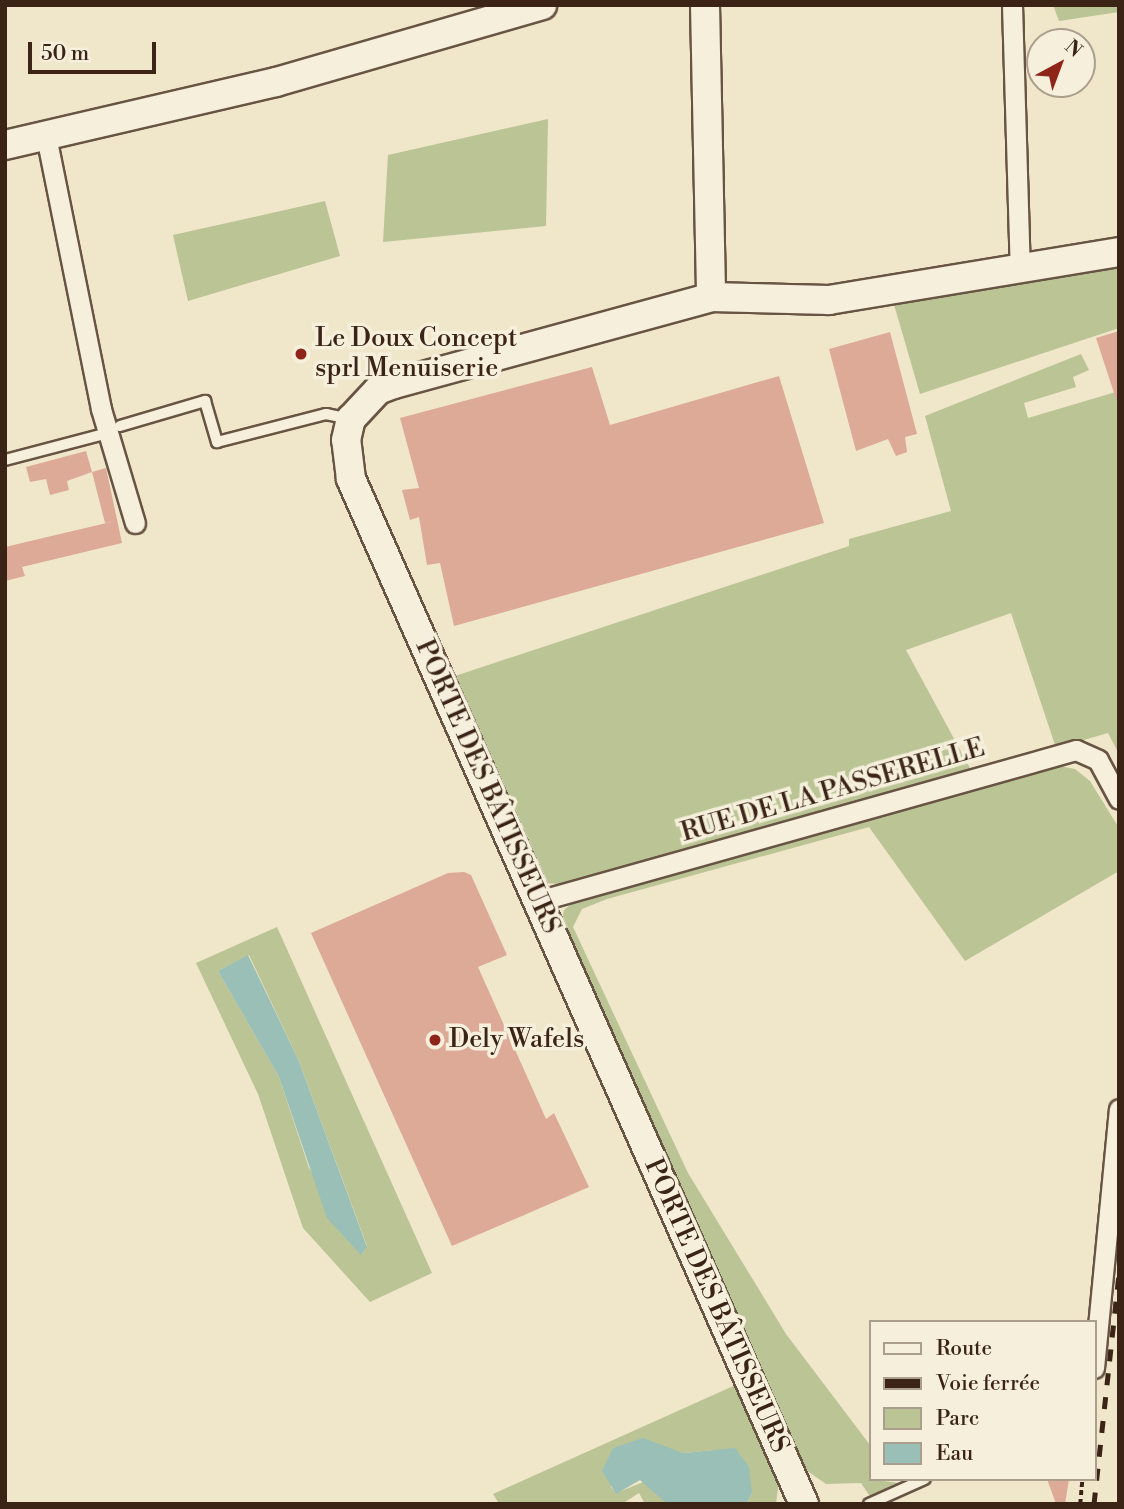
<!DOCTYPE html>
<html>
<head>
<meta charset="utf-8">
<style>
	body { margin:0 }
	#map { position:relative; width:1124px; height:1509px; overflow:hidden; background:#f0e6c9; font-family:"Libre Bodoni",serif }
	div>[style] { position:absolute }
	.green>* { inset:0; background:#bbc495 }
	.water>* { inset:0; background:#9abfb7 }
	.building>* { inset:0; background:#dcaa96 }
	.path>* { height:3.5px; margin-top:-1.75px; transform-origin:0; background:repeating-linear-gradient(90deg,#3b2416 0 5px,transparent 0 8.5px) }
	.roads { filter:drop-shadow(2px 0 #685443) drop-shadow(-2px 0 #685443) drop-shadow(0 2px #685443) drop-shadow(0 -2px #685443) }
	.lane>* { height:10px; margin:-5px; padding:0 5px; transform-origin:5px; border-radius:5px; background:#f5efdc }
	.street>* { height:19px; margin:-9.5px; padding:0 9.5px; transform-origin:9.5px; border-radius:9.5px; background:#f5efdc }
	.secondary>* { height:28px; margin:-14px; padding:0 14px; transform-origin:14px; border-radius:14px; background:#f5efdc }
	.rail>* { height:5px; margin-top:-2.5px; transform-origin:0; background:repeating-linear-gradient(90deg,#3b2416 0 12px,transparent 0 24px) }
	.dots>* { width:19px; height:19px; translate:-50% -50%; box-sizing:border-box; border:4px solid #f5efdc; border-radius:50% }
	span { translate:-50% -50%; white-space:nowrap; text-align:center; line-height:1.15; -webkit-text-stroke:7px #f5efdc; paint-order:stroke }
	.poi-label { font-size:26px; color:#3b2416 }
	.left { translate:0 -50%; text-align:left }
	.street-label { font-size:26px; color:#3b2416 }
	.frame { position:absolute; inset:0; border:7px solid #3b2416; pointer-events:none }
	.legend { position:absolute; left:869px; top:1320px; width:228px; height:161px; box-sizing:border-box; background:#f5efdc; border:2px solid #ab9e8d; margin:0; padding:9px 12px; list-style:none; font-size:21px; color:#3b2416 }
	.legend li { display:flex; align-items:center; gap:14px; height:35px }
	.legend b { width:35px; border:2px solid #ab9e8d }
	.north { position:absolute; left:1026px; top:28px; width:70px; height:70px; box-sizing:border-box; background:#f5efdc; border:2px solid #ab9e8d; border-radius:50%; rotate:41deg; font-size:19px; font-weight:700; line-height:28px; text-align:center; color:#3b2416 }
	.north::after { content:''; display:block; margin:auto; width:24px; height:32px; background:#8f2418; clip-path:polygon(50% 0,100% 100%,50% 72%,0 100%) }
	.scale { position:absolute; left:28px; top:42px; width:128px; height:32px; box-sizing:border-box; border:4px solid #3b2416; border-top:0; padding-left:9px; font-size:21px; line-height:24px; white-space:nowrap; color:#3b2416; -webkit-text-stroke:5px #f5efdc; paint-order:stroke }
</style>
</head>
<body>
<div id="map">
	<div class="green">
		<i style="clip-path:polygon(1053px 5px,1119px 5px,1119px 12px,1059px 21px)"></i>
		<i style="clip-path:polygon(548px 119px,546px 226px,383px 242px,388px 155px)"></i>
		<i style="clip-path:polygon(325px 201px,340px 256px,188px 301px,173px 235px)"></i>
		<i style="clip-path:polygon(1119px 264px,1119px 328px,920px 394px,893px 301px)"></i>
		<i style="clip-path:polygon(1081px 354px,1089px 370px,1073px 377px,1076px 387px,1024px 403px,1028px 418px,1119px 391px,1119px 754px,1108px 733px,1056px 748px,1011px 613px,906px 650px,971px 770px,559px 884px,546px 883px,537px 873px,452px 677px,849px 546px,849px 539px,951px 511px,925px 416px)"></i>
		<i style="clip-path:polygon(1059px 766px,1075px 769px,1090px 781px,1119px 828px,1119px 871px,965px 961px,869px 827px,607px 899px,582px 909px,573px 927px,688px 1173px,786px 1334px,870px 1445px,870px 1479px,905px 1484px,871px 1498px,861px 1483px,826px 1484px,796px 1463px,561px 926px,564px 910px,576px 900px)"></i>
		<i style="clip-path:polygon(evenodd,277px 927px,432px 1273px,370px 1302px,303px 1228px,258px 1094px,196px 963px,277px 927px,249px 955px,298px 1059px,367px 1246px,362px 1254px,309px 1168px,279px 1077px,218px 971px,249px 955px)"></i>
		<i style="clip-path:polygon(740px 1383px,780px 1472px,776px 1504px,746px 1504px,752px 1493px,715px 1450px,683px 1453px,651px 1444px,613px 1448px,611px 1487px,616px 1493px,646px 1481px,667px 1504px,645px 1504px,639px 1493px,622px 1504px,499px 1504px,493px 1494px)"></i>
	</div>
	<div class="water">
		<i style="clip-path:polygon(248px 955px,298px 1059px,367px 1247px,361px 1255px,327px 1218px,279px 1077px,218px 971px)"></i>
		<i style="clip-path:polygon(643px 1438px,683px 1453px,735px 1448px,749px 1467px,752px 1493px,746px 1504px,667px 1504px,640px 1480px,616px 1494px,602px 1471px,613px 1448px)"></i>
	</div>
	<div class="building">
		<i style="clip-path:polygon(1119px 331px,1119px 405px,1118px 405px,1096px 338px)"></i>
		<i style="clip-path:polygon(890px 332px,917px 434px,905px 437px,907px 452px,896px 456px,888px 439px,856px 451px,829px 349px)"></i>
		<i style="clip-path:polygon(592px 367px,610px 425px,779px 376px,824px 523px,454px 626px,440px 563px,427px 565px,419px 517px,410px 520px,402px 490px,419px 488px,400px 418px)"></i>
		<i style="clip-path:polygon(86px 451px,92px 472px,67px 481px,69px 490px,50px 495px,46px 479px,30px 482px,26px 467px)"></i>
		<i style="clip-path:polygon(106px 468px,122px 543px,22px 567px,25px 576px,5px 581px,5px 547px,115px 521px,105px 523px,92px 472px)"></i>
		<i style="clip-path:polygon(464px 872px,471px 875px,507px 955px,478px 967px,546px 1119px,554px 1113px,589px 1187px,452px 1246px,311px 933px,448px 873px)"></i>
		<i style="clip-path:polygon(1047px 1479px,1069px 1479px,1065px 1504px,1056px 1504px)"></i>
	</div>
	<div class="path">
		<i style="left:1080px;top:1504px;width:25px;rotate:-85deg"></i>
	</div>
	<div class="roads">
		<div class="lane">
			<i style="left:120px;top:426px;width:89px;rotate:-16.4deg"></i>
			<i style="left:205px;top:401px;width:43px;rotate:73.7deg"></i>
			<i style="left:217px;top:442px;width:113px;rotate:-14.4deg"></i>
			<i style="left:326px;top:414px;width:25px;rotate:12deg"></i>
			<i style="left:5px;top:460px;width:106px;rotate:-14.7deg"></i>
			<i style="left:869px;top:1504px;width:61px;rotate:-24.1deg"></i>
		</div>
		<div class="street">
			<i style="left:1012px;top:5px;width:262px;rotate:88.3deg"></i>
			<i style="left:46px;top:136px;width:278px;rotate:78.6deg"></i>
			<i style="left:101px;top:409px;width:119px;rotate:73.4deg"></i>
			<i style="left:538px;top:901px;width:559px;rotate:-15.68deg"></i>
			<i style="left:1076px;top:750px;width:24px;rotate:24deg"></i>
			<i style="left:1098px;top:760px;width:44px;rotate:61.7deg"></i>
			<i style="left:1094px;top:1368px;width:260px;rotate:-84.5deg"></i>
		</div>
		<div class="secondary">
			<i style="left:705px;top:5px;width:292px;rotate:88.8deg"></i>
			<i style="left:5px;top:145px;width:278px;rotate:-13.1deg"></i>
			<i style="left:276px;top:82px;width:277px;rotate:-16.1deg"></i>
			<i style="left:804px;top:1504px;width:1121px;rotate:-113.84deg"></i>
			<i style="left:351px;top:479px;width:39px;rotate:-97deg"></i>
			<i style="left:346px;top:440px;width:22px;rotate:-77deg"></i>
			<i style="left:351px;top:419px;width:40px;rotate:-47deg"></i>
			<i style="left:378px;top:390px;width:17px;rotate:-21deg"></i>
			<i style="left:394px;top:384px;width:329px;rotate:-15.3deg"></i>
			<i style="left:711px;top:297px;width:118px;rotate:1.5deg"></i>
			<i style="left:829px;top:300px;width:294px;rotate:-9.4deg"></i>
		</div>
	</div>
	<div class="rail">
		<i style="left:1094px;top:1504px;width:232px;rotate:-83.8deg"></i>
	</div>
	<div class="dots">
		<i style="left:301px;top:354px;background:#8f2418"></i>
		<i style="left:435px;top:1040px;background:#8f2418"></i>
	</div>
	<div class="poi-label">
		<span class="left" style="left:315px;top:354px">Le Doux Concept<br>sprl Menuiserie</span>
		<span class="left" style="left:449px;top:1040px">Dely Wafels</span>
	</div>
	<div class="street-label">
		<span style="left:487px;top:787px;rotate:66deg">PORTE DES BÂTISSEURS</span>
		<span style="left:833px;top:791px;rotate:-16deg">RUE DE LA PASSERELLE</span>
		<span style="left:716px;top:1306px;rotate:66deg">PORTE DES BÂTISSEURS</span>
	</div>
	<div class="frame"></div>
	<ul class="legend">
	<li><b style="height:9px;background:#f5efdc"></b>Route</li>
	<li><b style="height:9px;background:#3b2416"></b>Voie ferrée</li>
	<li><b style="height:19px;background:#bbc495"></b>Parc</li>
	<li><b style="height:19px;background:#9abfb7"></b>Eau</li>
	</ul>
	<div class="north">N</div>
	<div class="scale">50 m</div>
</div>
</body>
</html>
